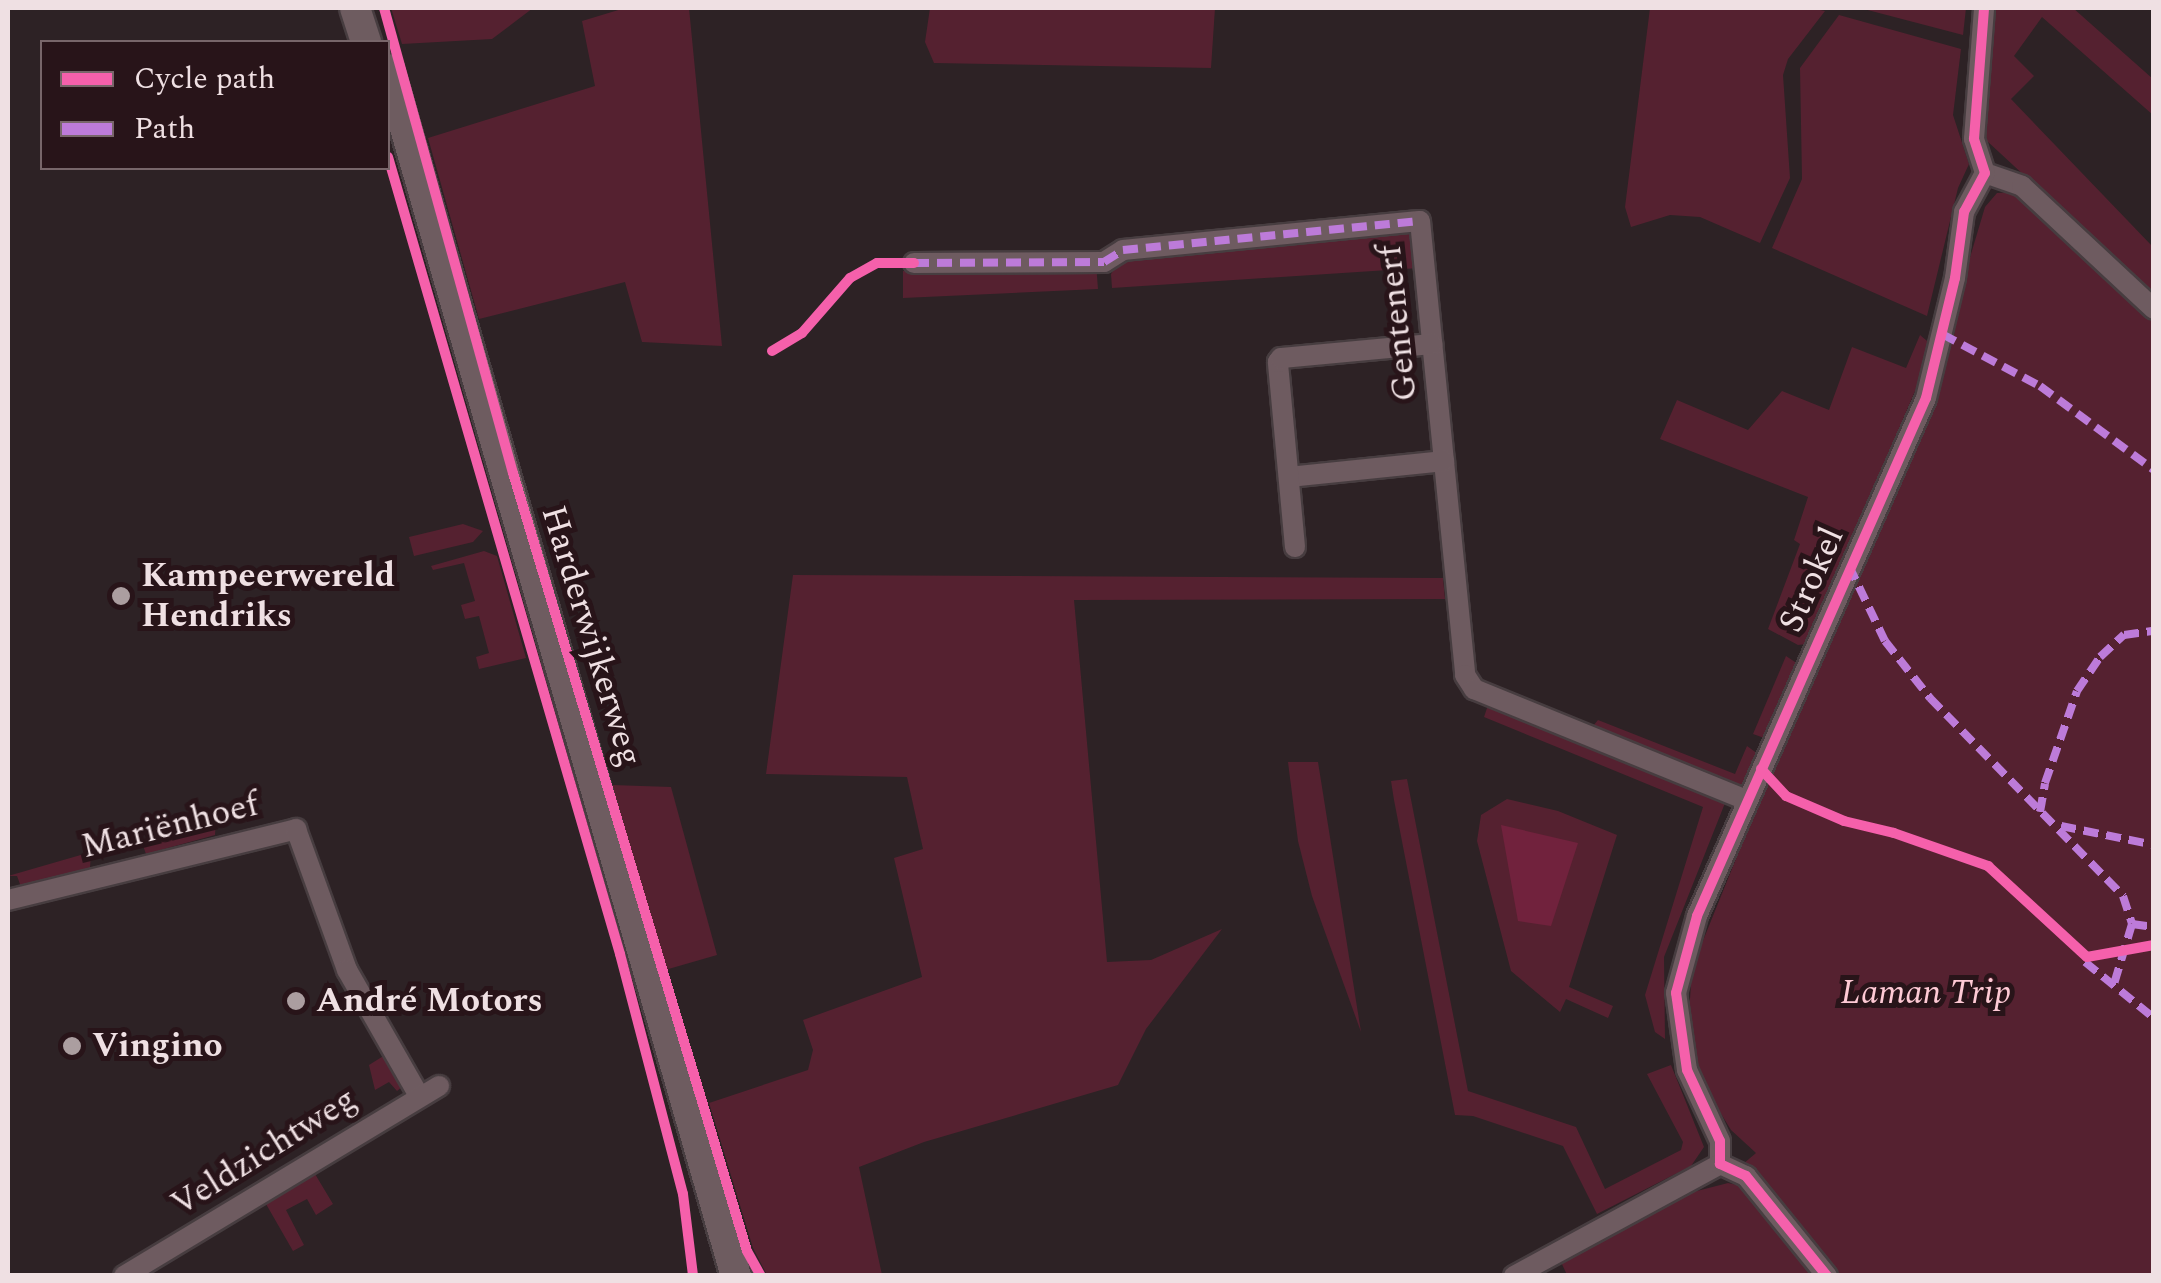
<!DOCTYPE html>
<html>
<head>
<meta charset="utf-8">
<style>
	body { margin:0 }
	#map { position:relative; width:2161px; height:1283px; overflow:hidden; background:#2d2225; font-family:Spectral,serif }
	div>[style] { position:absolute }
	.green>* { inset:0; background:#552130 }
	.water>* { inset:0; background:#71223d }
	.roads { filter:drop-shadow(2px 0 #473d40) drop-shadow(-2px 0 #473d40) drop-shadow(0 2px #473d40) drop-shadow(0 -2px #473d40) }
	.minor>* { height:20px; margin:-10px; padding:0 10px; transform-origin:10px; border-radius:10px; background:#6e5b60 }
	.primary>* { height:30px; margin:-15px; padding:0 15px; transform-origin:15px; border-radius:15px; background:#6e5c60 }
	.quiet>* { height:8px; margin-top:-4px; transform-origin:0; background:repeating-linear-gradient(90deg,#bd7bd9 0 15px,transparent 0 23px) }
	.cycleway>* { height:10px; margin:-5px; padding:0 5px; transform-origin:5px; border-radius:5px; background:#f560ab }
	.dots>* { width:28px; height:28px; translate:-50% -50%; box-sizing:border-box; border:5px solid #281419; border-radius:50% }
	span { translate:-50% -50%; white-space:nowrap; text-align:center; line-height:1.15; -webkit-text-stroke:10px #281419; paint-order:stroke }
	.street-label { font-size:35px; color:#efe0e3 }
	.poi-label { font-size:35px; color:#efe0e3; font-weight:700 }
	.left { translate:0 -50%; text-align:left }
	.park-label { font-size:35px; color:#fecad5; font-style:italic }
	.frame { position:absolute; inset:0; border:10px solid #efe0e3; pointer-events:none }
	.legend { position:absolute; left:40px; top:40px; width:350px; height:130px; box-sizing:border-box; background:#281419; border:2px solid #78666a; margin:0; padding:12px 18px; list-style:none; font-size:30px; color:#efe0e3 }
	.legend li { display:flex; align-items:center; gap:20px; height:50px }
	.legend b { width:50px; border:2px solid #78666a }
</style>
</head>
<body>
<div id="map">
	<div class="green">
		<i style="clip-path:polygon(391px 8px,533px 8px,492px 39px,402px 44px)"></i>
		<i style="clip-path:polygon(625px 8px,689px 8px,722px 346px,642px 342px,625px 282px,479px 319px,428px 138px,595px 86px,582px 21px)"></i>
		<i style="clip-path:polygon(930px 8px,1215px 8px,1211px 68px,934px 63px,925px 42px)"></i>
		<i style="clip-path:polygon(1650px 8px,1811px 8px,1825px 11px,1788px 59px,1783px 75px,1790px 178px,1760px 243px,1700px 217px,1670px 215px,1631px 227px,1625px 207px)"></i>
		<i style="clip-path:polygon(1860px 8px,1966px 8px,1963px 35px)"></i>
		<i style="clip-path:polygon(1990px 8px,2073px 8px,2153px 79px,2153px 115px,2042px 17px,2014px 56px,2034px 76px,2011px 99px,2153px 247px,2153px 295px,1987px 141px,1978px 120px)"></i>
		<i style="clip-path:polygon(1839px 15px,1961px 49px,1953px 115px,1969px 164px,1958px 188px,1927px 316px,1772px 248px,1802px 179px,1800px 68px)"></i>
		<i style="clip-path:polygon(2015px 192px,2153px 320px,2153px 1275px,1836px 1275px,1743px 1164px,1756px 1153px,1731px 1130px,1712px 1099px,1694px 1058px,1688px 1030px,1692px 968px,1943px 345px,1950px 348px,1955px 331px,1949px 328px,1985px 207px,1997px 193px)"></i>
		<i style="clip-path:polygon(1415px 231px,1419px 268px,1112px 288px,1111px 274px,1123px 256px)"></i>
		<i style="clip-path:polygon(1096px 263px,1098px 289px,903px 298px,903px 271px,959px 273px)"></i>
		<i style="clip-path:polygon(1920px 335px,1933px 346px,1918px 384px,1807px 644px,1798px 645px,1768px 629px,1800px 544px,1794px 540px,1808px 497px,1660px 439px,1677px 400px,1748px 430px,1782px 391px,1829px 410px,1852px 347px,1906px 368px)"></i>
		<i style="clip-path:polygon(463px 524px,483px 531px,473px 542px,414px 556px,409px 537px)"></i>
		<i style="clip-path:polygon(484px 551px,497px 556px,526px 658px,479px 669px,476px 657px,489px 653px,479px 616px,465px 619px,461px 605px,475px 601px,464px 563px,433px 570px,431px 566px)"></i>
		<i style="clip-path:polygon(793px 575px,1443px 578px,1445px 599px,1074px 600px,1107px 962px,1151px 960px,1222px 929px,1146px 1029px,1118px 1085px,924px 1142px,859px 1167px,882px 1275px,767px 1275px,753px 1248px,709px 1103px,808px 1070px,813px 1050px,803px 1020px,922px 977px,894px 858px,923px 849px,907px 777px,766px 774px)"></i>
		<i style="clip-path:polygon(1786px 656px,1798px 664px,1767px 739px,1753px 734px)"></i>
		<i style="clip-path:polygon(1489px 702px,1727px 798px,1664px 957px,1665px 1039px,1655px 1032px,1645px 995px,1703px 807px,1484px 717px)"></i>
		<i style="clip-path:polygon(1598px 720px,1735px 774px,1747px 746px,1758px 754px,1745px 785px,1732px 785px,1593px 726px)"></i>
		<i style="clip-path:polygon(1288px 762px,1318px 762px,1361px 1032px,1312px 896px,1298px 841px)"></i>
		<i style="clip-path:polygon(1407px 779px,1468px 1091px,1576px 1127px,1605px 1189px,1681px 1150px,1683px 1142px,1647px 1074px,1671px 1065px,1704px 1147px,1691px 1166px,1597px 1214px,1563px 1146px,1473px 1116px,1455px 1115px,1394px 800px,1391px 781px)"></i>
		<i style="clip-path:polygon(612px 785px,671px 787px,717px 955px,665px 970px)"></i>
		<i style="clip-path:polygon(1507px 799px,1558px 811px,1617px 835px,1569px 987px,1613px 1006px,1608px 1018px,1566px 999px,1560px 1012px,1511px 971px,1477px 841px,1481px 815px)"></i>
		<i style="clip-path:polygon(216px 819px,215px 835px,146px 854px,142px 843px,131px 843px)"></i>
		<i style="clip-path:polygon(91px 852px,90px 868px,21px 887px,17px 876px,8px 876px)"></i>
		<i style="clip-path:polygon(385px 1055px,402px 1087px,397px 1091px,389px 1082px,375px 1090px,369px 1065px)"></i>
		<i style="clip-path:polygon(312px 1169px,333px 1204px,316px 1215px,307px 1199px,286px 1210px,304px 1245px,293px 1251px,262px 1197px)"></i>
		<i style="clip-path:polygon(1728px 1183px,1742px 1186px,1818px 1275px,1567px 1275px,1561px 1262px,1693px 1192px)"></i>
	</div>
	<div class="water">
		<i style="clip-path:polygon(1501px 825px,1578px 843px,1551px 926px,1518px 921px)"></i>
	</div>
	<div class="roads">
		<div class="minor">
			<i style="left:1985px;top:173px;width:39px;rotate:19deg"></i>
			<i style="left:2022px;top:186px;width:180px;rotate:43deg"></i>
			<i style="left:914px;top:263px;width:190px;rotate:-0.3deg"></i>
			<i style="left:1104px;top:262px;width:22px;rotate:-32deg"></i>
			<i style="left:1123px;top:250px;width:298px;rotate:-5.6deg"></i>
			<i style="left:1420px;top:221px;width:456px;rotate:84.3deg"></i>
			<i style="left:1465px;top:675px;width:17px;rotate:57deg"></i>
			<i style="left:1474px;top:689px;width:294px;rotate:22.2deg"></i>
			<i style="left:1289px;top:477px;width:156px;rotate:-5.9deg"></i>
			<i style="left:1295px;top:547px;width:186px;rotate:-95.3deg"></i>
			<i style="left:1278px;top:362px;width:5px;rotate:-53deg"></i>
			<i style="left:1281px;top:358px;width:152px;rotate:-5.3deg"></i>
			<i style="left:8px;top:900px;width:297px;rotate:-13.8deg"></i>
			<i style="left:296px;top:829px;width:150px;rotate:70.1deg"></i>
			<i style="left:347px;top:970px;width:143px;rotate:60.2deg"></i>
			<i style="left:1720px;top:1164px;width:23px;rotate:-90deg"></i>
			<i style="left:1720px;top:1141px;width:78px;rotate:-114.9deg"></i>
			<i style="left:1687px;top:1070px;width:78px;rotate:-98.1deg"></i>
			<i style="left:1676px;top:993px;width:80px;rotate:-74.7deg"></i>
			<i style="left:1697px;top:916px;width:566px;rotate:-66.15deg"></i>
			<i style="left:1926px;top:398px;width:123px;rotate:-76.4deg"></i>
			<i style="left:1955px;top:278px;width:67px;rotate:-82.2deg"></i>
			<i style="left:1964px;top:212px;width:44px;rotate:-61.7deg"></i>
			<i style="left:1985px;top:173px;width:36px;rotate:-108deg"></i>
			<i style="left:1974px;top:139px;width:131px;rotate:-85.6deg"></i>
			<i style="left:124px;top:1276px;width:368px;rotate:-31.1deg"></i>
			<i style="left:1514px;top:1276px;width:234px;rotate:-28.5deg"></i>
			<i style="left:1720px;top:1164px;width:29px;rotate:25deg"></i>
			<i style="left:1746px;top:1176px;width:129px;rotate:51deg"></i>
		</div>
		<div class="primary">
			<i style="left:355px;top:8px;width:36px;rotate:72deg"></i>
			<i style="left:388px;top:69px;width:1256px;rotate:73.92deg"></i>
		</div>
	</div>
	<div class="quiet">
		<i style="left:914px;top:263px;width:190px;rotate:-0.3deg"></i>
		<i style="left:1104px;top:262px;width:22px;rotate:-32deg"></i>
		<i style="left:1123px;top:250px;width:298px;rotate:-5.6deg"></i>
		<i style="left:1942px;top:334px;width:111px;rotate:28deg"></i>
		<i style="left:2040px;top:386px;width:142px;rotate:36.4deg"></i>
		<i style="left:1849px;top:566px;width:83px;rotate:64.4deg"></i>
		<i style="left:1885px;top:641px;width:73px;rotate:51.7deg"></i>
		<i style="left:1930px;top:698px;width:277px;rotate:45.7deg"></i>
		<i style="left:2123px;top:896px;width:29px;rotate:72deg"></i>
		<i style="left:2132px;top:924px;width:63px;rotate:106.7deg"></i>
		<i style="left:2040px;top:812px;width:29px;rotate:-80deg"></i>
		<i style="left:2045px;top:783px;width:97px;rotate:-70.8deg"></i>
		<i style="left:2077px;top:691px;width:41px;rotate:-55.9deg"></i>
		<i style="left:2100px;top:657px;width:33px;rotate:-43deg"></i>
		<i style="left:2124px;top:635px;width:30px;rotate:-8deg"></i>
		<i style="left:2061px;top:826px;width:95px;rotate:11.5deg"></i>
		<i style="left:2132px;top:924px;width:22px;rotate:8deg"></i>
		<i style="left:2085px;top:962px;width:89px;rotate:39.1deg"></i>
	</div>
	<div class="cycleway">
		<i style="left:384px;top:8px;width:483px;rotate:74.5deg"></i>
		<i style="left:513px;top:473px;width:812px;rotate:73.26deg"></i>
		<i style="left:747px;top:1251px;width:29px;rotate:61deg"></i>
		<i style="left:388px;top:157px;width:830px;rotate:73.77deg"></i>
		<i style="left:620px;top:954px;width:248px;rotate:75.3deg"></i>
		<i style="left:683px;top:1194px;width:83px;rotate:83deg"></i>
		<i style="left:772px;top:351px;width:35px;rotate:-31deg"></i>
		<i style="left:802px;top:333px;width:73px;rotate:-48.9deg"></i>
		<i style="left:850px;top:278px;width:31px;rotate:-29deg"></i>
		<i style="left:877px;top:263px;width:37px"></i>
		<i style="left:1761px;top:769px;width:37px;rotate:47deg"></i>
		<i style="left:1786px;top:796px;width:63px;rotate:23.3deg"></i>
		<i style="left:1844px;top:821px;width:51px;rotate:13.5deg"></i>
		<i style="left:1894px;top:833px;width:100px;rotate:19.3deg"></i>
		<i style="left:1988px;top:866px;width:134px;rotate:42.6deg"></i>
		<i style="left:2087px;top:957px;width:68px;rotate:-10.2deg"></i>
		<i style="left:1827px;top:1276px;width:129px;rotate:-129deg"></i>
		<i style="left:1746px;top:1176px;width:29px;rotate:-155deg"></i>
		<i style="left:1720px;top:1164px;width:23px;rotate:-90deg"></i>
		<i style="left:1720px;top:1141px;width:78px;rotate:-114.9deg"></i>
		<i style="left:1687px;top:1070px;width:78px;rotate:-98.1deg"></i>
		<i style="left:1676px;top:993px;width:80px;rotate:-74.7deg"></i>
		<i style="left:1697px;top:916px;width:566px;rotate:-66.15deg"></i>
		<i style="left:1926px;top:398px;width:123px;rotate:-76.4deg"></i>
		<i style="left:1955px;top:278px;width:67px;rotate:-82.2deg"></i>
		<i style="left:1964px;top:212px;width:44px;rotate:-61.7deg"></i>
		<i style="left:1985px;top:173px;width:36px;rotate:-108deg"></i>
		<i style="left:1974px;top:139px;width:131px;rotate:-85.6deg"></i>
	</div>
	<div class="dots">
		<i style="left:121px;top:596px;background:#ab9ea0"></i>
		<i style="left:296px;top:1001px;background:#ab9ea0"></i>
		<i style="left:72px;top:1046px;background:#ab9ea0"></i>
	</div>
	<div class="street-label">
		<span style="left:1398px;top:323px;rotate:-96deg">Gentenerf</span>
		<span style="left:1812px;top:580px;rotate:-66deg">Strokel</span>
		<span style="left:591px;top:636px;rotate:73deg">Harderwijkerweg</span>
		<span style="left:170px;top:826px;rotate:-14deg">Mariënhoef</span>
		<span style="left:264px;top:1152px;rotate:-32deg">Veldzichtweg</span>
	</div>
	<div class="poi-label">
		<span class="left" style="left:141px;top:596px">Kampeerwereld<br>Hendriks</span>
		<span class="left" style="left:316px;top:1001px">André Motors</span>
		<span class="left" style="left:92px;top:1046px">Vingino</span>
	</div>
	<div class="park-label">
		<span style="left:1926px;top:993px">Laman Trip</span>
	</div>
	<div class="frame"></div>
	<ul class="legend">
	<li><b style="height:12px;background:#f560ab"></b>Cycle path</li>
	<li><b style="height:12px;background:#bd7bd9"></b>Path</li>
	</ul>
</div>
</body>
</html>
